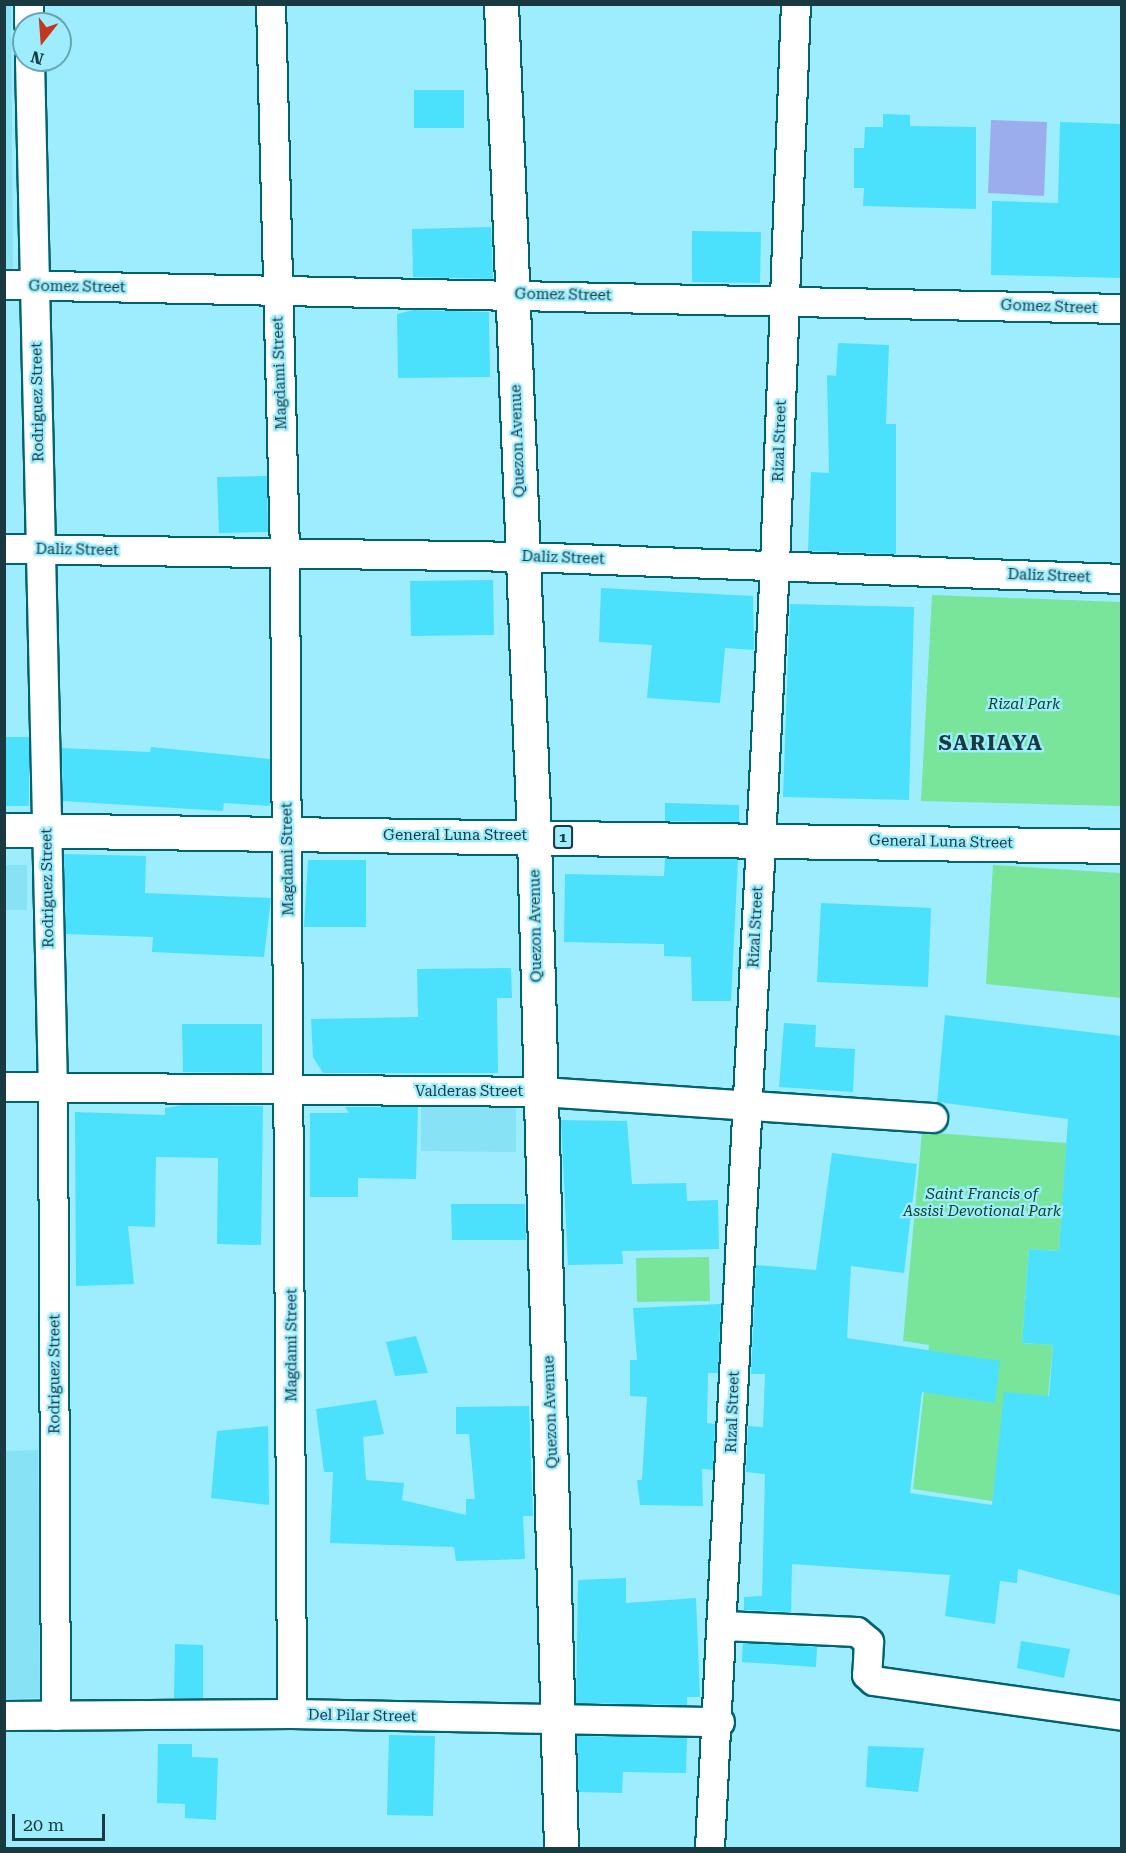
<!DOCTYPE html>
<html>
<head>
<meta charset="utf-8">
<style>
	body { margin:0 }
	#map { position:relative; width:1126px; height:1853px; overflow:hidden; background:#9eedfe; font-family:"Roboto Serif",serif }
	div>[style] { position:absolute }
	.built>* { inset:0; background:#87e2f5 }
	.green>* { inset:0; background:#78e59b }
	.water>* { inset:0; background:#9cadee }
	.building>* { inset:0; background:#4be0fc }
	.roads { filter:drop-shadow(2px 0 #006372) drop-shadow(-2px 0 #006372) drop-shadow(0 2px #006372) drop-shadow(0 -2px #006372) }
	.street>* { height:28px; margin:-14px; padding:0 14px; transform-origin:14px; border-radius:14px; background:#fff }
	.secondary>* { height:33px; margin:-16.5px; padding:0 16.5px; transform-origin:16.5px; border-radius:16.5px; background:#fff }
	.primary>* { height:33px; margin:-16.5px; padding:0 16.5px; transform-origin:16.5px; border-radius:16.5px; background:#fff }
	span { translate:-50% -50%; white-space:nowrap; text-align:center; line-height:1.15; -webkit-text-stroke:4.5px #9eedfe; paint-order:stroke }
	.shield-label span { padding:2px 4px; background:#9eedfe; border:2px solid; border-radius:4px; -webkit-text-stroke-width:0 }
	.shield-label { font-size:14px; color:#193a41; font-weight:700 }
	.street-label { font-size:15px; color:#193a41 }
	.park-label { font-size:15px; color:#0b3f20; font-style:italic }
	.district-label { font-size:21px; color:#193a41; font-weight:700; letter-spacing:1.5px }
	.frame { position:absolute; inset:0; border:6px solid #193a41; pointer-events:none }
	.north { position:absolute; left:12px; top:12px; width:60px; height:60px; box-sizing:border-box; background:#9eedfe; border:2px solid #69a5b2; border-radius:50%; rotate:197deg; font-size:16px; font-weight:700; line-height:24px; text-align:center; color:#193a41 }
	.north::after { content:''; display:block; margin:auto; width:21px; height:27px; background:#c4381f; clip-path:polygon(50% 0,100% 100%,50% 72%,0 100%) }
	.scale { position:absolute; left:12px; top:1814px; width:93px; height:27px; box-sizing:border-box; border:3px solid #193a41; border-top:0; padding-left:8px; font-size:18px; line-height:21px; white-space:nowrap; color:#193a41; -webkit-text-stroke:4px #9eedfe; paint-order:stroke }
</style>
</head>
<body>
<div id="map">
	<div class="built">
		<i style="clip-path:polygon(11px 4px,13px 272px,5px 272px,4px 5px)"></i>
		<i style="clip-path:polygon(5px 865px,27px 865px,27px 910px,5px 910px)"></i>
		<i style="clip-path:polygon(421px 1106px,516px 1107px,516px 1152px,421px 1151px)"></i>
		<i style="clip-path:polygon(38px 1450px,40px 1698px,5px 1699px,5px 1451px)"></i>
	</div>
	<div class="green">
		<i style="clip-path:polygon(932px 595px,1121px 602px,1121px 806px,921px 801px)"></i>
		<i style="clip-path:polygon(993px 865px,1121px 873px,1121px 998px,986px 984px)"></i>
		<i style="clip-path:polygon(922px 1132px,1067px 1143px,1059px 1251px,1029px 1249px,1022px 1343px,1053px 1345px,1037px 1508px,913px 1489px,929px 1345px,903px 1341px)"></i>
		<i style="clip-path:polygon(709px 1257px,710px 1301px,637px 1302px,636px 1258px)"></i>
	</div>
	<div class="water">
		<i style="clip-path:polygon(991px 120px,1047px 122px,1044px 196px,988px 193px)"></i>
	</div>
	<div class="building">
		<i style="clip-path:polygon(414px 90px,464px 90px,464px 128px,414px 128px)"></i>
		<i style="clip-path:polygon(883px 114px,910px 115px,910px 126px,976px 127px,976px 209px,863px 206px,864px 188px,854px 188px,854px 148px,864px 148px,865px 127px,883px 127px)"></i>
		<i style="clip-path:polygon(1060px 122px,1122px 124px,1122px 278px,991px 275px,992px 201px,1058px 203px)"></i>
		<i style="clip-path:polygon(491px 227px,493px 279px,413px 277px,412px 229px)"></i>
		<i style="clip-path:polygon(692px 231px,761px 232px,760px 283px,692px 282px)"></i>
		<i style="clip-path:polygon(414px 310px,489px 312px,490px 377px,398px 378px,397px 314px)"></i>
		<i style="clip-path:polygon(838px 343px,889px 345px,886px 424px,896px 424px,896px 554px,808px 551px,811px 472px,829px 473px,827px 375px,836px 376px)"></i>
		<i style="clip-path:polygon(267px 476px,268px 532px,219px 533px,217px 477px)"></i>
		<i style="clip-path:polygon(493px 580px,494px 635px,411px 636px,410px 581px)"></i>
		<i style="clip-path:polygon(601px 588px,753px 596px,754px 650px,725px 648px,720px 703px,647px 698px,652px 645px,599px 642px)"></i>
		<i style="clip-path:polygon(790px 604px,914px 607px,909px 800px,783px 797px)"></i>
		<i style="clip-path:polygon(4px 737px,29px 737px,29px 806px,4px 806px)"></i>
		<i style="clip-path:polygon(151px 747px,270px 759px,270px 806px,224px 803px,223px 811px,63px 801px,62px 748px,150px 752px)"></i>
		<i style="clip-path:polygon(665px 803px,739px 805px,739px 822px,665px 821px)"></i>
		<i style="clip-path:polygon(64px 854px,146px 856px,145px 893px,271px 898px,264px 957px,152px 952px,153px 937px,66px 934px)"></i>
		<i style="clip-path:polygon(665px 858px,738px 859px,731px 1001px,692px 1001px,691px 957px,664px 956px,664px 944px,564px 942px,565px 874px,664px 876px)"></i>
		<i style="clip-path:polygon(308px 860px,366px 860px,366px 927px,304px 927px)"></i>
		<i style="clip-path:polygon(821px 903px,931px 908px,928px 987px,817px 982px)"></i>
		<i style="clip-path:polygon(511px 968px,512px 998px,497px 998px,498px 1073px,323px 1073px,313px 1057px,311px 1019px,418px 1017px,417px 969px)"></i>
		<i style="clip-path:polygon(945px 1015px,1122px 1036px,1122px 1596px,1018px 1569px,1017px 1583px,1000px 1581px,995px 1624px,945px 1616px,950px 1575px,792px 1564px,791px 1612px,744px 1610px,744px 1597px,762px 1596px,765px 1474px,746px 1472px,748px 1426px,763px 1427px,765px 1374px,751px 1374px,756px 1265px,816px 1270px,832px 1153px,917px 1164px,904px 1273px,851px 1266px,847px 1338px,1000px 1361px,995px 1403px,922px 1392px,910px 1493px,992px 1505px,1004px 1392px,1049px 1396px,1053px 1345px,1022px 1343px,1029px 1249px,1059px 1251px,1068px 1119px,937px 1102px)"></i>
		<i style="clip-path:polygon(784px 1023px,816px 1025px,815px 1047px,855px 1049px,853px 1092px,779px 1087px)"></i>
		<i style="clip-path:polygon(182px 1024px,262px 1024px,262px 1073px,183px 1072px)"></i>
		<i style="clip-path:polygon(183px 1105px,263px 1106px,261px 1245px,217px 1244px,218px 1158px,156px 1157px,155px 1227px,128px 1226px,134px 1284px,76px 1286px,75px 1112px,165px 1115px,165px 1108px)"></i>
		<i style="clip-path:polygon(345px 1107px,418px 1107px,416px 1179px,358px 1178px,358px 1197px,310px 1197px,310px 1113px,349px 1113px)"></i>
		<i style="clip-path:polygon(561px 1120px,627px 1121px,632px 1184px,686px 1183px,687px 1201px,718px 1200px,719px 1249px,622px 1251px,623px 1264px,568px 1265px)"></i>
		<i style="clip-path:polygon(451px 1204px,525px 1204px,526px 1240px,452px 1240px)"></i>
		<i style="clip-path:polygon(721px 1304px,718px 1373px,708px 1373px,707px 1423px,715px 1424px,713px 1470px,702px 1469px,703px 1506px,640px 1505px,637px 1480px,642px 1480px,647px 1397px,630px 1396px,630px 1360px,637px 1360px,633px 1308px)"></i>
		<i style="clip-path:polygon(416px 1336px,428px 1373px,395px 1376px,386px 1342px)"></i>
		<i style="clip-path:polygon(376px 1400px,384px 1434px,363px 1437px,366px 1480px,404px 1483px,402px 1500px,466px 1515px,466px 1499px,475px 1499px,469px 1434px,456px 1434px,456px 1407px,529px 1406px,533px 1516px,523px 1516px,525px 1559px,456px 1561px,454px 1547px,330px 1543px,333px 1472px,324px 1472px,316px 1409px)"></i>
		<i style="clip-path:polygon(268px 1426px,269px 1505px,211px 1498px,217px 1431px)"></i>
		<i style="clip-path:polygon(626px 1578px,626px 1603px,696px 1598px,700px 1697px,687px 1697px,687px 1705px,576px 1703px,578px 1580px)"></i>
		<i style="clip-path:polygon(1021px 1641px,1070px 1649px,1064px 1678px,1017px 1668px)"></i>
		<i style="clip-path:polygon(743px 1643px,817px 1647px,816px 1667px,742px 1662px)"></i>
		<i style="clip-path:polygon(175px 1644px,203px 1645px,203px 1698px,174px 1698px)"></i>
		<i style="clip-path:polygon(389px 1735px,435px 1736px,433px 1816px,387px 1815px)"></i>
		<i style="clip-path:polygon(577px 1736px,687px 1738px,686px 1773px,623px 1772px,622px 1793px,578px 1792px)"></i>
		<i style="clip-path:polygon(158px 1744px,192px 1744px,192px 1757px,218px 1758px,216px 1820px,185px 1818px,185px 1804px,157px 1803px)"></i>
		<i style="clip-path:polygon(868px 1746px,924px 1748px,918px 1792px,866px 1787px)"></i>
	</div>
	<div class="roads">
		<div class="street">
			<i style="left:29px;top:4px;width:20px;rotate:90deg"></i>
			<i style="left:271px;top:4px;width:549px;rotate:88.54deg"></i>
			<i style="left:285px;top:553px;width:1161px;rotate:89.65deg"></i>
			<i style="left:30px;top:60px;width:1029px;rotate:88.72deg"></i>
			<i style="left:53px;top:1089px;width:627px;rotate:89.73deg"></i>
			<i style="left:4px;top:285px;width:1118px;rotate:1.23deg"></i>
			<i style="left:4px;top:549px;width:519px;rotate:0.88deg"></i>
			<i style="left:523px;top:557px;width:599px;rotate:2.1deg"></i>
			<i style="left:4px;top:1087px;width:537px;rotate:0.53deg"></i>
			<i style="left:541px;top:1092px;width:393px;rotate:3.8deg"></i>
			<i style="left:724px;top:1626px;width:133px;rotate:2.6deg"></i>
			<i style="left:857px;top:1632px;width:16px;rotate:40deg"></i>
			<i style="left:869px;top:1642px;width:33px;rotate:93deg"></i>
			<i style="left:867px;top:1675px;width:9px;rotate:41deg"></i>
			<i style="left:874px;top:1681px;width:250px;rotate:8deg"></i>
			<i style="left:4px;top:1716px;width:288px;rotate:-0.4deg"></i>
			<i style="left:292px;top:1714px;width:428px;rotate:1.1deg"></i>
			<i style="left:710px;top:1848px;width:1285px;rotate:-87.1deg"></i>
			<i style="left:775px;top:565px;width:561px;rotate:-87.86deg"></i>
		</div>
		<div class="secondary">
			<i style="left:501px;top:4px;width:834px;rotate:87.73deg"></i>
			<i style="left:534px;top:837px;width:1011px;rotate:88.47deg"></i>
		</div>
		<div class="primary">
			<i style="left:4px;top:830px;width:1118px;rotate:0.82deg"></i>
		</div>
	</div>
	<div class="shield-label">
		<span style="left:563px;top:837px">1</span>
	</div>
	<div class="street-label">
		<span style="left:77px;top:287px;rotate:1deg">Gomez Street</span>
		<span style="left:563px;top:295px;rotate:1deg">Gomez Street</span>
		<span style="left:1049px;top:307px;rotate:2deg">Gomez Street</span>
		<span style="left:280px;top:373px;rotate:-92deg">Magdami Street</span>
		<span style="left:38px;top:402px;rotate:-91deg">Rodriguez Street</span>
		<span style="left:518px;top:441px;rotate:-92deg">Quezon Avenue</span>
		<span style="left:780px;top:441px;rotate:-88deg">Rizal Street</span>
		<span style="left:77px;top:550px;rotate:1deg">Daliz Street</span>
		<span style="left:563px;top:558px;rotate:2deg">Daliz Street</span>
		<span style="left:1049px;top:576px;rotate:2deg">Daliz Street</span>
		<span style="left:455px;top:836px">General Luna Street</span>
		<span style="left:941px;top:842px;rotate:1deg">General Luna Street</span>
		<span style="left:288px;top:859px;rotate:-91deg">Magdami Street</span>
		<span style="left:48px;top:888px;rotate:-91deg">Rodriguez Street</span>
		<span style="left:536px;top:926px;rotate:-91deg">Quezon Avenue</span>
		<span style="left:756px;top:927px;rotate:-87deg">Rizal Street</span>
		<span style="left:469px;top:1092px">Valderas Street</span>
		<span style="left:292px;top:1345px;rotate:-90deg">Magdami Street</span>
		<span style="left:55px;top:1374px;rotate:-90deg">Rodriguez Street</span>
		<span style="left:551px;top:1412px;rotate:-92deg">Quezon Avenue</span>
		<span style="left:733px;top:1412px;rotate:-88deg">Rizal Street</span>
		<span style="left:362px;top:1716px;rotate:1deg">Del Pilar Street</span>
	</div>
	<div class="park-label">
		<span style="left:1024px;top:705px">Rizal Park</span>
		<span style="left:982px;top:1203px">Saint Francis of<br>Assisi Devotional Park</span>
	</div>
	<div class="district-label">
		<span style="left:991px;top:743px">SARIAYA</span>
	</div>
	<div class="frame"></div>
	<div class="north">N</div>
	<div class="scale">20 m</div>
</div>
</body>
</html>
